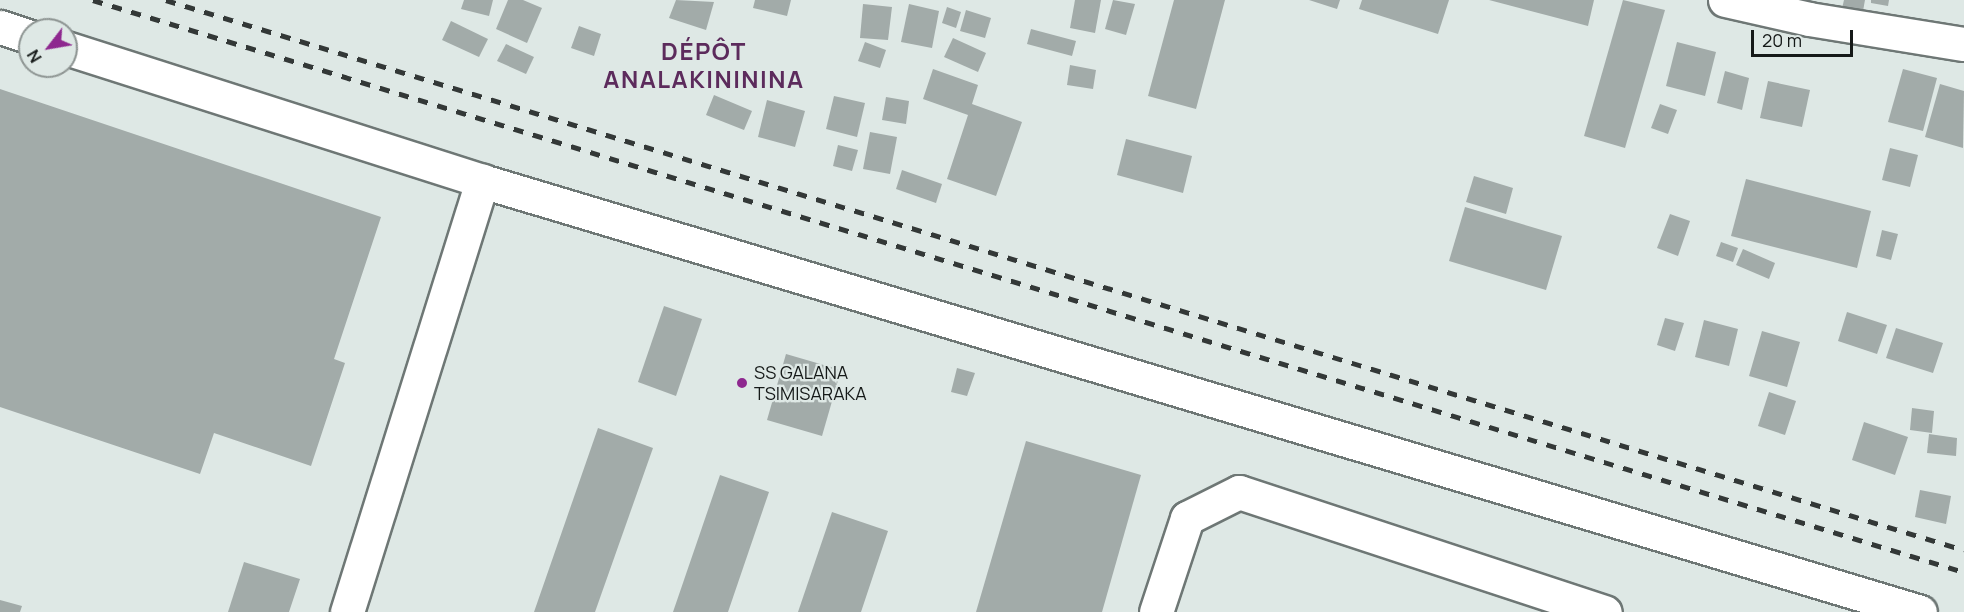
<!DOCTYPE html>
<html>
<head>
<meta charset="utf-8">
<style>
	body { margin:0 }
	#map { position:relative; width:1964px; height:612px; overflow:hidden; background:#dee8e5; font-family:Manrope,sans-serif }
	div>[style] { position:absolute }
	.building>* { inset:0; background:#a2aba9 }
	.roads { filter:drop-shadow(2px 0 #6e7775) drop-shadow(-2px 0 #6e7775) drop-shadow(0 2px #6e7775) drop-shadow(0 -2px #6e7775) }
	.minor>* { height:33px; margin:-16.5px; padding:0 16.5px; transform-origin:16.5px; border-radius:16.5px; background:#fff }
	.major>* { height:33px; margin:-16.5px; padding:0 16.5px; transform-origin:16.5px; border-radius:16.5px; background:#fff }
	.rail>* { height:4.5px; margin-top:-2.25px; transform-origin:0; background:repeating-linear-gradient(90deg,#333837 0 10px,transparent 0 20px) }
	.dots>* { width:16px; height:16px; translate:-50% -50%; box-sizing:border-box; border:3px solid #dee8e5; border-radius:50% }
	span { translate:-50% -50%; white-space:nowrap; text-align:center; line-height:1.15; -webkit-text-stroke:4.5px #dee8e5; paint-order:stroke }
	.poi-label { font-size:18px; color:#151918 }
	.left { translate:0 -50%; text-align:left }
	.district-label { font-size:24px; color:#5c2b5c; font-weight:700; letter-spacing:1.5px }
	.north { position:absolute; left:18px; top:18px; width:60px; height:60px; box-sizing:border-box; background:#dee8e5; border:2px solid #8e9593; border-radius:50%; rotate:239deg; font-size:16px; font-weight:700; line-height:24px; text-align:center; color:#151918 }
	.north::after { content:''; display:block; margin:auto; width:21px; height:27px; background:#8e288f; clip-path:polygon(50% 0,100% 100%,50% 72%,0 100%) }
	.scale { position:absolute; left:1751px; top:30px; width:102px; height:27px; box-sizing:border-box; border:3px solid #151918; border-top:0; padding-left:8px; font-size:18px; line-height:21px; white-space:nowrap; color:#151918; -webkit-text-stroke:4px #dee8e5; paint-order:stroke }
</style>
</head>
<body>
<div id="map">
	<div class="building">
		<i style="clip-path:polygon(464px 0,493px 0,489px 16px,461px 9px)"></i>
		<i style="clip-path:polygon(508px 0,523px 0,542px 8px,527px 43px,496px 29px)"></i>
		<i style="clip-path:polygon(676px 0,714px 2px,706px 30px,669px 18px)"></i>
		<i style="clip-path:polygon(755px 0,791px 0,787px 16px,753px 8px)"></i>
		<i style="clip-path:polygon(1075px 0,1101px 0,1095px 33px,1070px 28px)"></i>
		<i style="clip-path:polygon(1113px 0,1135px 4px,1126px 35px,1105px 29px)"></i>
		<i style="clip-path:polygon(1174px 0,1225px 0,1196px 109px,1148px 96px)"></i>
		<i style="clip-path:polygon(1309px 0,1340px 0,1337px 9px)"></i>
		<i style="clip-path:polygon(1362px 0,1449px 0,1438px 34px,1359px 9px)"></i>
		<i style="clip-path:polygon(1489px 0,1594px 0,1588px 26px)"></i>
		<i style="clip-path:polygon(1623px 0,1665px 10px,1625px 148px,1584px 136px)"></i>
		<i style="clip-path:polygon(1844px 0,1865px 0,1861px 22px,1840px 17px)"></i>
		<i style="clip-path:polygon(1871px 0,1889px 0,1888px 6px,1871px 3px)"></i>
		<i style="clip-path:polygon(863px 4px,892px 7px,888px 40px,860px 38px)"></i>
		<i style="clip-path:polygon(909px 4px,939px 11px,932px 48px,901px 42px)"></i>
		<i style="clip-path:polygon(947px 7px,961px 12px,956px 28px,942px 23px)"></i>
		<i style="clip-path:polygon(966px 10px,991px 18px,985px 38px,960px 31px)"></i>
		<i style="clip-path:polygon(451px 21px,488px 39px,479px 57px,442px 40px)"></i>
		<i style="clip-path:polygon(579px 26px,601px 34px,594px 56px,571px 48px)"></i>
		<i style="clip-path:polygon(1031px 29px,1076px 41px,1072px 56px,1027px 44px)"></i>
		<i style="clip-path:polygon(953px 38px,986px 53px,978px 72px,944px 57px)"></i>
		<i style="clip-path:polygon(865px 42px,886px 50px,880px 68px,858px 61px)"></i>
		<i style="clip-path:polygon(1677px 42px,1716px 52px,1705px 96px,1666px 86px)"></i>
		<i style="clip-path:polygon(506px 44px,534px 57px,526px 74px,497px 61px)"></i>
		<i style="clip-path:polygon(1070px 65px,1096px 70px,1093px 89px,1067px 85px)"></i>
		<i style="clip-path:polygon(933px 69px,978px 85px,972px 104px,1022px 122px,996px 196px,947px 179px,968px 115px,923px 99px)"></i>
		<i style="clip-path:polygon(1903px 69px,1937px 78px,1923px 131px,1888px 122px)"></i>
		<i style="clip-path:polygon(1725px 71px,1749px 78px,1742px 110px,1717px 103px)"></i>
		<i style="clip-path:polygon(1768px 81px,1810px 90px,1802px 127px,1760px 118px)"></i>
		<i style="clip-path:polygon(1940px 84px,1964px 91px,1963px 148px,1925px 137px)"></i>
		<i style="clip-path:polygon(0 89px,381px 217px,334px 359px,345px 363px,311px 466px,214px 433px,200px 474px,0 407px)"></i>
		<i style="clip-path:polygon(714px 95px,752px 111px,744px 130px,706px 115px)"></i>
		<i style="clip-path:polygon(834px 96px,865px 103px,857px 137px,826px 129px)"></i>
		<i style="clip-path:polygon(886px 97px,909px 101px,906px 124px,882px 120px)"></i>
		<i style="clip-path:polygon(767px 100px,805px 111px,795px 147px,758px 137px)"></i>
		<i style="clip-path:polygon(1660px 104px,1677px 110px,1668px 134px,1651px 128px)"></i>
		<i style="clip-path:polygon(870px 132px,897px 137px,890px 174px,863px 169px)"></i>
		<i style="clip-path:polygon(1126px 139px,1192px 156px,1183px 193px,1117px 175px)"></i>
		<i style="clip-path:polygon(838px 145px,858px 150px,852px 171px,833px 166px)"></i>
		<i style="clip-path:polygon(1890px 148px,1918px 155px,1910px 187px,1882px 180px)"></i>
		<i style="clip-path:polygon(902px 170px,942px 184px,936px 203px,896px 189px)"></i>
		<i style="clip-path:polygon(1474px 176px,1513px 188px,1506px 214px,1466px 202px)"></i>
		<i style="clip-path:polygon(1746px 179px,1871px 211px,1857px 268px,1731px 236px)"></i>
		<i style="clip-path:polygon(1465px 207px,1562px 236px,1546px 290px,1449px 261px)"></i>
		<i style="clip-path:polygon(1670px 214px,1690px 221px,1678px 256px,1657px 248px)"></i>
		<i style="clip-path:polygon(1882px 230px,1898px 234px,1891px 260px,1876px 256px)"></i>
		<i style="clip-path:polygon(1721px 242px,1738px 248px,1733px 262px,1716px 256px)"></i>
		<i style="clip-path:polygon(1743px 249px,1775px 263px,1769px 279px,1736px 265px)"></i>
		<i style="clip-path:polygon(664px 306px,702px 319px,676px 396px,638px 382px)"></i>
		<i style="clip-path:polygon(1847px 312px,1887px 325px,1877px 354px,1838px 341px)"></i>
		<i style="clip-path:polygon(1665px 318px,1684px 323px,1675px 351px,1657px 345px)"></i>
		<i style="clip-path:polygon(1704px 320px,1738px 329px,1729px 366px,1695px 357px)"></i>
		<i style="clip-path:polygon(1896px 328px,1943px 343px,1933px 373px,1886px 358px)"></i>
		<i style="clip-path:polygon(1762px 331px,1800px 342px,1787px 387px,1749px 376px)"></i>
		<i style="clip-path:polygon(786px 354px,841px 370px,822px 436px,767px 420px)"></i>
		<i style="clip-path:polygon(957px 368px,975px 373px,967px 396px,951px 392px)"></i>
		<i style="clip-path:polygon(1769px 392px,1796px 401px,1785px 435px,1758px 426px)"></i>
		<i style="clip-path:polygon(1912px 408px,1934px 411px,1932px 433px,1910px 430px)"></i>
		<i style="clip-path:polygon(1864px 422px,1908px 437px,1895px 475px,1852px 460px)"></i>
		<i style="clip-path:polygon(598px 428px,653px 448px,595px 612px,534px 612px)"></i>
		<i style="clip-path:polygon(1929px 434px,1957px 438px,1956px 456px,1927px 453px)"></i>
		<i style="clip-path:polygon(1026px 441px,1141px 475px,1102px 612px,976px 612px)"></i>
		<i style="clip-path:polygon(720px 475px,769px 492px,728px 612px,673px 612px)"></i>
		<i style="clip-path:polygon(1920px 490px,1951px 496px,1946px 524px,1915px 517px)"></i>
		<i style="clip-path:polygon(832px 512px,888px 531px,861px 612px,798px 612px)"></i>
		<i style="clip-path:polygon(244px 562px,300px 579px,289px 612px,228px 612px)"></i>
		<i style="clip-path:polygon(0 600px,22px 606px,20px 612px,0 612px)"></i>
	</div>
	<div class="roads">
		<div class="minor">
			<i style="left:1725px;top:0;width:86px;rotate:12.7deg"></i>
			<i style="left:1809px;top:19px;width:157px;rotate:9.2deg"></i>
			<i style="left:347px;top:612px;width:452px;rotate:-72.6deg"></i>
			<i style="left:1156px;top:612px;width:99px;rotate:-71.7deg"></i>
			<i style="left:1187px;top:518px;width:58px;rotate:-26.6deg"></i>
			<i style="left:1239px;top:492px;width:385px;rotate:18.2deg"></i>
		</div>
		<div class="major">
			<i style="left:0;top:27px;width:32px;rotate:18deg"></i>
			<i style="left:66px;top:48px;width:437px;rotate:17.7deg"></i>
			<i style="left:482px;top:181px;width:1501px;rotate:16.68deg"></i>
		</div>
	</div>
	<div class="rail">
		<i style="left:93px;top:0;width:1956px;rotate:17deg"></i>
		<i style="left:166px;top:0;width:1880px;rotate:17.01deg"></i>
	</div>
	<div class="dots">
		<i style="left:742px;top:383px;background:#8e288f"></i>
	</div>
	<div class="poi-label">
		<span class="left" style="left:754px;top:383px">SS GALANA<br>TSIMISARAKA</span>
	</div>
	<div class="district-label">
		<span style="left:704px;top:65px">DÉPÔT<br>ANALAKINININA</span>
	</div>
	<div class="north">N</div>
	<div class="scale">20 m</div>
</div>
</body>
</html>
